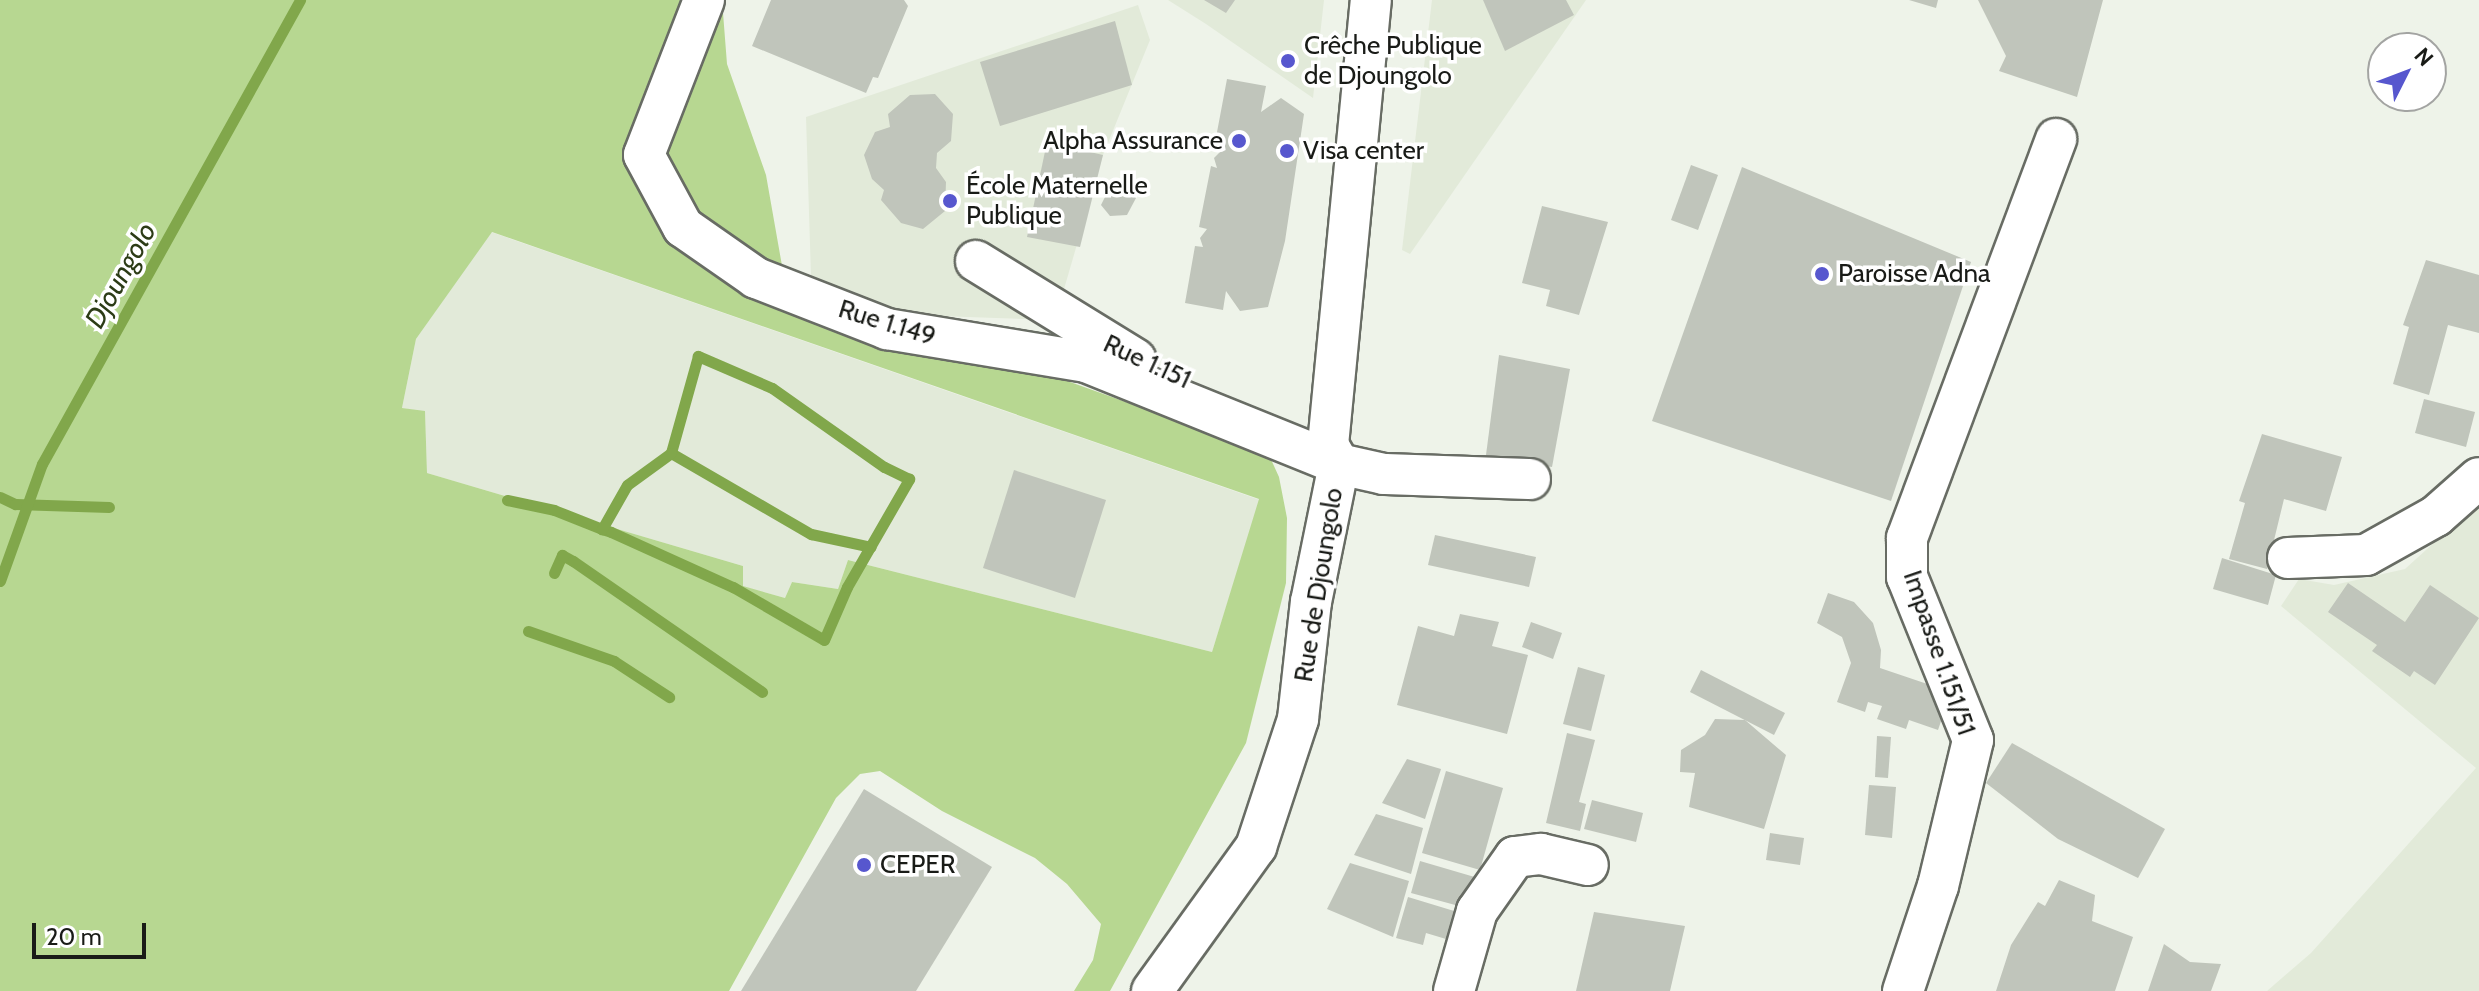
<!DOCTYPE html>
<html>
<head>
<meta charset="utf-8">
<style>
	body { margin:0 }
	#map { position:relative; width:2479px; height:991px; overflow:hidden; background:#eef3e9; font-family:Cabin,sans-serif }
	div>[style] { position:absolute }
	.built>* { inset:0; background:#e2ead9 }
	.green>* { inset:0; background:#b7d791 }
	.stream>* { height:11px; margin:-5.5px; padding:0 5.5px; transform-origin:5.5px; border-radius:5.5px; background:#81a74b }
	.building>* { inset:0; background:#c0c5bb }
	.roads { filter:drop-shadow(2px 0 #686c64) drop-shadow(-2px 0 #686c64) drop-shadow(0 2px #686c64) drop-shadow(0 -2px #686c64) }
	.minor>* { height:40px; margin:-20px; padding:0 20px; transform-origin:20px; border-radius:20px; background:#fff }
	.dots>* { width:22px; height:22px; translate:-50% -50%; box-sizing:border-box; border:4px solid #fff; border-radius:50% }
	span { translate:-50% -50%; white-space:nowrap; text-align:center; line-height:1.15; -webkit-text-stroke:7px #fff; paint-order:stroke }
	.poi-label { font-size:26px; color:#191b17 }
	.left { translate:0 -50%; text-align:left }
	.right { translate:-100% -50%; text-align:right }
	.street-label { font-size:26px; color:#191b17 }
	.water-label { font-size:28px; color:#2c3c16; font-style:italic }
	.north { position:absolute; left:2367px; top:32px; width:80px; height:80px; box-sizing:border-box; background:#fff; border:2px solid #a3a4a2; border-radius:50%; rotate:48deg; font-size:22px; font-weight:700; line-height:32px; text-align:center; color:#191b17 }
	.north::after { content:''; display:block; margin:auto; width:28px; height:36px; background:#5757ce; clip-path:polygon(50% 0,100% 100%,50% 72%,0 100%) }
	.scale { position:absolute; left:32px; top:923px; width:114px; height:36px; box-sizing:border-box; border:4px solid #191b17; border-top:0; padding-left:10px; font-size:24px; line-height:28px; white-space:nowrap; color:#191b17; -webkit-text-stroke:6px #fff; paint-order:stroke }
</style>
</head>
<body>
<div id="map">
	<div class="built">
		<i style="clip-path:polygon(1168px 0,1324px 0,1313px 98px,1206px 24px)"></i>
		<i style="clip-path:polygon(1432px 0,1586px 0,1410px 254px,1402px 250px)"></i>
		<i style="clip-path:polygon(1138px 5px,1150px 40px,1103px 155px,1055px 320px,851px 313px,811px 276px,806px 117px)"></i>
		<i style="clip-path:polygon(491px 232px,1260px 500px,1212px 652px,848px 560px,838px 589px,792px 582px,785px 598px,742px 586px,743px 566px,427px 473px,425px 412px,402px 408px,416px 339px)"></i>
		<i style="clip-path:polygon(2479px 502px,2479px 991px,2267px 991px,2311px 953px,2476px 768px,2281px 606px,2299px 579px,2334px 585px,2405px 569px)"></i>
	</div>
	<div class="green">
		<i style="clip-path:polygon(evenodd,0 0,722px 0,727px 64px,766px 175px,787px 294px,1045px 373px,1268px 453px,1279px 477px,1287px 518px,1286px 583px,1246px 743px,1110px 991px,1074px 991px,1093px 960px,1101px 924px,1067px 884px,1035px 858px,942px 811px,880px 771px,860px 774px,836px 798px,729px 991px,0 991px,0 0,492px 232px,1259px 499px,1212px 652px,848px 560px,838px 589px,792px 582px,785px 598px,743px 586px,743px 566px,427px 473px,425px 411px,402px 408px,416px 339px,492px 232px)"></i>
	</div>
	<div class="stream">
		<i style="left:671px;top:453px;width:162px;rotate:30.1deg"></i>
		<i style="left:811px;top:534px;width:61px;rotate:12.2deg"></i>
		<i style="left:0;top:497px;width:17px;rotate:25deg"></i>
		<i style="left:15px;top:504px;width:94px;rotate:1.8deg"></i>
		<i style="left:507px;top:500px;width:48px;rotate:12deg"></i>
		<i style="left:554px;top:510px;width:52px;rotate:21.6deg"></i>
		<i style="left:602px;top:529px;width:9px;rotate:18deg"></i>
		<i style="left:611px;top:532px;width:134px;rotate:24.3deg"></i>
		<i style="left:733px;top:587px;width:105px;rotate:30.2deg"></i>
		<i style="left:824px;top:640px;width:58px;rotate:-66.5deg"></i>
		<i style="left:847px;top:587px;width:125px;rotate:-60.1deg"></i>
		<i style="left:909px;top:479px;width:28px;rotate:-154deg"></i>
		<i style="left:884px;top:467px;width:137px;rotate:-144.8deg"></i>
		<i style="left:772px;top:388px;width:81px;rotate:-156.6deg"></i>
		<i style="left:698px;top:356px;width:101px;rotate:105.6deg"></i>
		<i style="left:671px;top:453px;width:54px;rotate:144deg"></i>
		<i style="left:627px;top:485px;width:51px;rotate:119.6deg"></i>
		<i style="left:554px;top:573px;width:20px;rotate:-66deg"></i>
		<i style="left:562px;top:555px;width:13px;rotate:29deg"></i>
		<i style="left:573px;top:561px;width:230px;rotate:34.7deg"></i>
		<i style="left:0;top:581px;width:124px;rotate:-70.3deg"></i>
		<i style="left:42px;top:464px;width:531px;rotate:-60.92deg"></i>
		<i style="left:528px;top:631px;width:91px;rotate:19.2deg"></i>
		<i style="left:614px;top:661px;width:66px;rotate:33.2deg"></i>
	</div>
	<div class="building">
		<i style="clip-path:polygon(771px 0,904px 0,908px 6px,878px 78px,873px 77px,866px 93px,752px 46px)"></i>
		<i style="clip-path:polygon(1204px 0,1235px 0,1226px 13px)"></i>
		<i style="clip-path:polygon(1483px 0,1566px 0,1574px 15px,1505px 51px)"></i>
		<i style="clip-path:polygon(1909px 0,1938px 0,1936px 8px)"></i>
		<i style="clip-path:polygon(1978px 0,2103px 0,2077px 97px,1999px 71px,2006px 56px)"></i>
		<i style="clip-path:polygon(1115px 21px,1132px 85px,1000px 126px,980px 62px)"></i>
		<i style="clip-path:polygon(1227px 79px,1266px 86px,1261px 112px,1281px 98px,1304px 114px,1285px 241px,1268px 307px,1240px 311px,1226px 291px,1223px 310px,1185px 303px,1195px 246px,1203px 247px,1200px 238px,1207px 229px,1199px 227px,1211px 166px,1217px 168px,1214px 158px,1222px 150px,1214px 148px)"></i>
		<i style="clip-path:polygon(935px 94px,953px 114px,951px 141px,937px 153px,936px 168px,946px 182px,945px 211px,923px 229px,901px 223px,881px 200px,884px 190px,872px 179px,864px 155px,875px 132px,890px 127px,888px 114px,910px 95px)"></i>
		<i style="clip-path:polygon(1047px 142px,1103px 155px,1080px 247px,1027px 237px)"></i>
		<i style="clip-path:polygon(1691px 165px,1718px 175px,1698px 230px,1671px 220px)"></i>
		<i style="clip-path:polygon(1742px 167px,1971px 262px,1891px 501px,1652px 421px)"></i>
		<i style="clip-path:polygon(1122px 184px,1136px 198px,1127px 215px,1110px 216px,1101px 205px,1110px 187px)"></i>
		<i style="clip-path:polygon(1542px 206px,1608px 222px,1579px 315px,1546px 306px,1550px 290px,1522px 283px)"></i>
		<i style="clip-path:polygon(2426px 260px,2479px 275px,2479px 333px,2448px 325px,2429px 395px,2393px 384px,2409px 327px,2403px 325px)"></i>
		<i style="clip-path:polygon(1499px 355px,1570px 369px,1552px 467px,1486px 455px)"></i>
		<i style="clip-path:polygon(2424px 399px,2475px 412px,2466px 447px,2415px 433px)"></i>
		<i style="clip-path:polygon(2262px 434px,2342px 457px,2326px 511px,2284px 499px,2267px 569px,2229px 559px,2245px 503px,2239px 501px)"></i>
		<i style="clip-path:polygon(1014px 470px,1106px 500px,1075px 598px,983px 568px)"></i>
		<i style="clip-path:polygon(1435px 535px,1536px 557px,1529px 587px,1428px 565px)"></i>
		<i style="clip-path:polygon(2222px 558px,2276px 575px,2268px 605px,2213px 589px)"></i>
		<i style="clip-path:polygon(2348px 583px,2405px 622px,2430px 585px,2479px 618px,2435px 685px,2414px 671px,2410px 677px,2372px 651px,2377px 645px,2328px 612px)"></i>
		<i style="clip-path:polygon(1828px 593px,1854px 602px,1873px 623px,1881px 650px,1880px 668px,1951px 692px,1938px 730px,1909px 720px,1906px 729px,1877px 719px,1882px 706px,1868px 702px,1865px 712px,1837px 702px,1851px 663px,1842px 637px,1817px 623px)"></i>
		<i style="clip-path:polygon(1460px 614px,1499px 622px,1492px 646px,1528px 655px,1507px 734px,1397px 705px,1418px 626px,1454px 636px)"></i>
		<i style="clip-path:polygon(1531px 622px,1562px 633px,1553px 659px,1522px 647px)"></i>
		<i style="clip-path:polygon(1578px 667px,1605px 675px,1591px 731px,1563px 724px)"></i>
		<i style="clip-path:polygon(1701px 670px,1785px 713px,1774px 735px,1690px 692px)"></i>
		<i style="clip-path:polygon(1715px 719px,1745px 720px,1786px 755px,1764px 829px,1689px 807px,1695px 773px,1680px 772px,1681px 750px,1705px 735px)"></i>
		<i style="clip-path:polygon(1567px 733px,1595px 740px,1579px 802px,1586px 804px,1580px 831px,1546px 823px)"></i>
		<i style="clip-path:polygon(1877px 736px,1891px 737px,1888px 778px,1875px 777px)"></i>
		<i style="clip-path:polygon(2012px 743px,2165px 829px,2138px 878px,2058px 839px,1986px 783px)"></i>
		<i style="clip-path:polygon(1407px 759px,1441px 769px,1425px 819px,1382px 803px)"></i>
		<i style="clip-path:polygon(1446px 771px,1503px 788px,1480px 870px,1422px 853px)"></i>
		<i style="clip-path:polygon(1869px 785px,1896px 787px,1892px 838px,1865px 835px)"></i>
		<i style="clip-path:polygon(864px 789px,992px 867px,916px 991px,741px 991px)"></i>
		<i style="clip-path:polygon(1592px 800px,1643px 813px,1636px 842px,1584px 829px)"></i>
		<i style="clip-path:polygon(1376px 814px,1423px 828px,1411px 874px,1354px 855px)"></i>
		<i style="clip-path:polygon(1770px 833px,1804px 838px,1800px 865px,1766px 860px)"></i>
		<i style="clip-path:polygon(1420px 861px,1478px 878px,1470px 909px,1411px 893px)"></i>
		<i style="clip-path:polygon(1350px 863px,1409px 881px,1393px 937px,1327px 909px)"></i>
		<i style="clip-path:polygon(2059px 880px,2095px 895px,2092px 921px,2133px 937px,2115px 991px,1996px 991px,2011px 945px,2038px 902px,2045px 906px)"></i>
		<i style="clip-path:polygon(1408px 897px,1464px 914px,1456px 942px,1426px 933px,1423px 945px,1396px 938px)"></i>
		<i style="clip-path:polygon(1594px 912px,1685px 926px,1670px 991px,1576px 991px)"></i>
		<i style="clip-path:polygon(2164px 944px,2190px 962px,2221px 964px,2211px 991px,2148px 991px)"></i>
	</div>
	<div class="roads">
		<div class="minor">
			<i style="left:704px;top:0;width:166px;rotate:111.2deg"></i>
			<i style="left:644px;top:155px;width:82px;rotate:61.6deg"></i>
			<i style="left:683px;top:227px;width:89px;rotate:34.9deg"></i>
			<i style="left:756px;top:278px;width:141px;rotate:21.3deg"></i>
			<i style="left:887px;top:329px;width:202px;rotate:9.4deg"></i>
			<i style="left:1086px;top:362px;width:273px;rotate:22deg"></i>
			<i style="left:1339px;top:464px;width:46px;rotate:12.5deg"></i>
			<i style="left:1384px;top:474px;width:146px;rotate:2deg"></i>
			<i style="left:976px;top:261px;width:187px;rotate:31.6deg"></i>
			<i style="left:2288px;top:558px;width:78px;rotate:-2.2deg"></i>
			<i style="left:2366px;top:555px;width:80px;rotate:-29.1deg"></i>
			<i style="left:2436px;top:516px;width:57px;rotate:-41.5deg"></i>
			<i style="left:1152px;top:991px;width:178px;rotate:-54.2deg"></i>
			<i style="left:1256px;top:847px;width:135px;rotate:-71.8deg"></i>
			<i style="left:1298px;top:719px;width:118px;rotate:-83.7deg"></i>
			<i style="left:1311px;top:602px;width:141px;rotate:-78.5deg"></i>
			<i style="left:1339px;top:464px;width:22px;rotate:-120deg"></i>
			<i style="left:1328px;top:445px;width:447px;rotate:-84.5deg"></i>
			<i style="left:1454px;top:991px;width:83px;rotate:-74deg"></i>
			<i style="left:1477px;top:911px;width:66px;rotate:-54.9deg"></i>
			<i style="left:1515px;top:857px;width:26px;rotate:-7deg"></i>
			<i style="left:1541px;top:854px;width:48px;rotate:13.2deg"></i>
			<i style="left:1903px;top:991px;width:111px;rotate:-71.6deg"></i>
			<i style="left:1938px;top:886px;width:150px;rotate:-76.5deg"></i>
			<i style="left:1973px;top:740px;width:176px;rotate:-112deg"></i>
			<i style="left:1907px;top:577px;width:39px;rotate:-90deg"></i>
			<i style="left:1907px;top:538px;width:426px;rotate:-69.5deg"></i>
		</div>
	</div>
	<div class="dots">
		<i style="left:1288px;top:61px;background:#5757ce"></i>
		<i style="left:1239px;top:141px;background:#5757ce"></i>
		<i style="left:1287px;top:151px;background:#5757ce"></i>
		<i style="left:950px;top:201px;background:#5757ce"></i>
		<i style="left:1822px;top:274px;background:#5757ce"></i>
		<i style="left:864px;top:865px;background:#5757ce"></i>
	</div>
	<div class="poi-label">
		<span class="left" style="left:1304px;top:61px">Crêche Publique<br>de Djoungolo</span>
		<span class="right" style="left:1223px;top:141px">Alpha Assurance</span>
		<span class="left" style="left:1303px;top:151px">Visa center</span>
		<span class="left" style="left:966px;top:201px">École Maternelle<br>Publique</span>
		<span class="left" style="left:1838px;top:274px">Paroisse Adna</span>
		<span class="left" style="left:880px;top:865px">CEPER</span>
	</div>
	<div class="street-label">
		<span style="left:887px;top:323px;rotate:17deg">Rue 1.149</span>
		<span style="left:1147px;top:362px;rotate:25deg">Rue 1.151</span>
		<span style="left:1319px;top:585px;rotate:-81deg">Rue de Djoungolo</span>
		<span style="left:1939px;top:653px;rotate:71deg">Impasse 1.151/51</span>
	</div>
	<div class="water-label">
		<span style="left:120px;top:275px;rotate:-61deg">Djoungolo</span>
	</div>
	<div class="north">N</div>
	<div class="scale">20 m</div>
</div>
</body>
</html>
